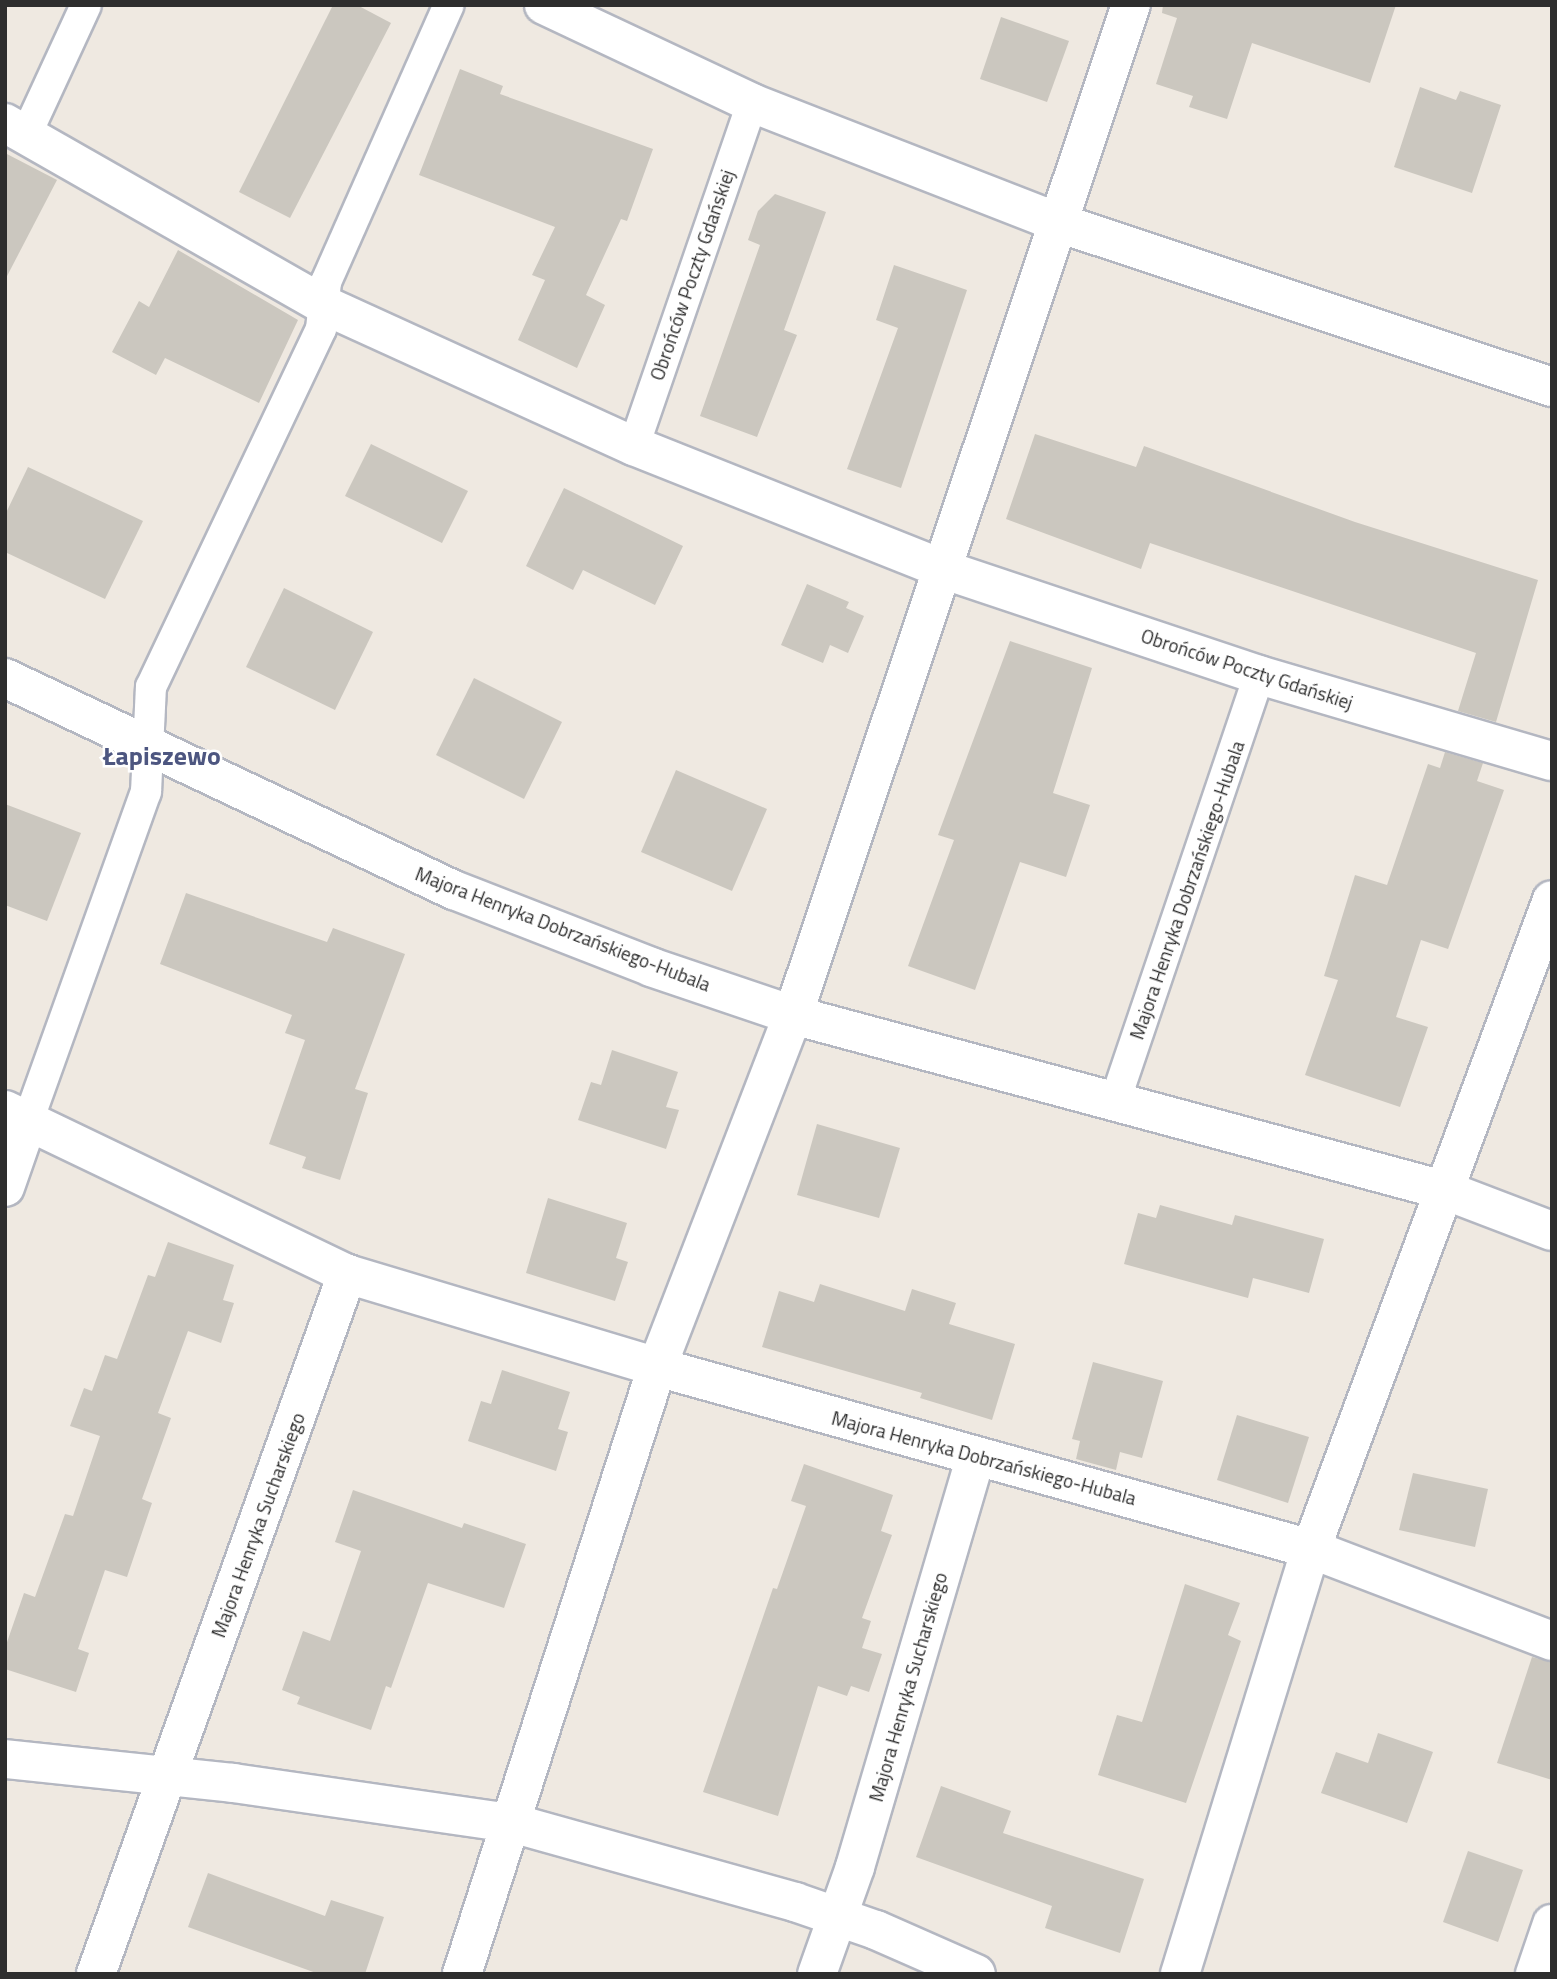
<!DOCTYPE html>
<html>
<head>
<meta charset="utf-8">
<style>
	body { margin:0 }
	#map { position:relative; width:1557px; height:1979px; overflow:hidden; background:#efe9e1; font-family:"Titillium Web",sans-serif }
	div>[style] { position:absolute }
	.building>* { inset:0; background:#cbc7bf }
	.roads { filter:drop-shadow(2px 0 #b4b7c1) drop-shadow(-2px 0 #b4b7c1) drop-shadow(0 2px #b4b7c1) drop-shadow(0 -2px #b4b7c1) }
	.service>* { height:30px; margin:-15px; padding:0 15px; transform-origin:15px; border-radius:15px; background:#fff }
	.minor>* { height:38px; margin:-19px; padding:0 19px; transform-origin:19px; border-radius:19px; background:#fff }
	span { translate:-50% -50%; white-space:nowrap; text-align:center; line-height:1.15; -webkit-text-stroke:5px #fff; paint-order:stroke }
	.street-label { font-size:19px; color:#2e2e2e }
	.district-label { font-size:26px; color:#4d5680; font-weight:700 }
	.frame { position:absolute; inset:0; border:7px solid #2e2e2e; pointer-events:none }
</style>
</head>
<body>
<div id="map">
	<div class="building">
		<i style="clip-path:polygon(333px 5px,357px 5px,391px 23px,290px 218px,239px 192px)"></i>
		<i style="clip-path:polygon(1163px 5px,1396px 5px,1370px 83px,1252px 43px,1227px 119px,1189px 107px,1193px 96px,1156px 84px,1177px 18px,1162px 13px)"></i>
		<i style="clip-path:polygon(1001px 17px,1069px 41px,1047px 102px,980px 79px)"></i>
		<i style="clip-path:polygon(460px 69px,503px 86px,500px 94px,653px 149px,627px 221px,621px 219px,586px 295px,605px 305px,577px 368px,518px 340px,545px 280px,532px 275px,555px 227px,419px 175px)"></i>
		<i style="clip-path:polygon(1420px 87px,1456px 100px,1460px 91px,1501px 105px,1472px 193px,1394px 167px)"></i>
		<i style="clip-path:polygon(5px 153px,57px 180px,5px 280px)"></i>
		<i style="clip-path:polygon(775px 194px,826px 212px,784px 330px,797px 335px,757px 437px,700px 416px,760px 245px,748px 240px,758px 211px)"></i>
		<i style="clip-path:polygon(178px 250px,298px 320px,259px 403px,165px 358px,156px 375px,112px 352px,139px 301px,149px 307px)"></i>
		<i style="clip-path:polygon(894px 265px,967px 290px,901px 488px,847px 469px,898px 328px,876px 320px)"></i>
		<i style="clip-path:polygon(1035px 434px,1136px 467px,1144px 446px,1355px 522px,1538px 580px,1496px 722px,1458px 711px,1476px 653px,1150px 543px,1141px 569px,1006px 519px)"></i>
		<i style="clip-path:polygon(371px 444px,468px 491px,442px 543px,345px 496px)"></i>
		<i style="clip-path:polygon(28px 467px,143px 521px,105px 599px,5px 552px,5px 515px)"></i>
		<i style="clip-path:polygon(564px 488px,683px 546px,655px 605px,583px 570px,573px 590px,526px 566px)"></i>
		<i style="clip-path:polygon(807px 584px,849px 602px,846px 608px,864px 616px,848px 653px,830px 645px,823px 663px,781px 645px)"></i>
		<i style="clip-path:polygon(284px 588px,373px 632px,335px 710px,246px 667px)"></i>
		<i style="clip-path:polygon(1010px 641px,1092px 668px,1053px 793px,1090px 805px,1066px 877px,1020px 862px,975px 990px,908px 966px,954px 840px,938px 835px)"></i>
		<i style="clip-path:polygon(474px 678px,562px 722px,524px 799px,436px 755px)"></i>
		<i style="clip-path:polygon(1445px 752px,1483px 763px,1477px 781px,1504px 790px,1448px 949px,1421px 940px,1396px 1017px,1428px 1027px,1400px 1107px,1305px 1075px,1338px 980px,1324px 976px,1355px 875px,1387px 885px,1428px 764px,1440px 768px)"></i>
		<i style="clip-path:polygon(676px 770px,767px 809px,732px 891px,641px 852px)"></i>
		<i style="clip-path:polygon(5px 804px,81px 833px,47px 921px,5px 905px)"></i>
		<i style="clip-path:polygon(186px 893px,327px 942px,333px 928px,405px 954px,355px 1089px,368px 1093px,340px 1180px,302px 1168px,306px 1157px,269px 1144px,305px 1040px,285px 1033px,292px 1015px,160px 964px)"></i>
		<i style="clip-path:polygon(612px 1050px,678px 1072px,666px 1107px,679px 1110px,666px 1149px,578px 1120px,591px 1082px,601px 1085px)"></i>
		<i style="clip-path:polygon(817px 1124px,900px 1148px,879px 1218px,797px 1195px)"></i>
		<i style="clip-path:polygon(548px 1198px,627px 1223px,616px 1258px,628px 1262px,615px 1301px,526px 1273px)"></i>
		<i style="clip-path:polygon(1160px 1205px,1232px 1225px,1235px 1215px,1324px 1239px,1309px 1293px,1253px 1278px,1248px 1298px,1124px 1264px,1138px 1213px,1156px 1218px)"></i>
		<i style="clip-path:polygon(168px 1242px,234px 1265px,223px 1300px,234px 1303px,221px 1343px,188px 1331px,158px 1413px,171px 1418px,142px 1499px,152px 1503px,127px 1577px,105px 1570px,78px 1649px,89px 1653px,76px 1692px,5px 1669px,5px 1648px,24px 1593px,35px 1597px,65px 1514px,73px 1516px,100px 1436px,70px 1426px,84px 1388px,92px 1391px,105px 1355px,117px 1359px,148px 1275px,155px 1277px)"></i>
		<i style="clip-path:polygon(820px 1284px,905px 1311px,912px 1289px,956px 1303px,949px 1324px,1015px 1344px,992px 1420px,920px 1398px,922px 1393px,762px 1347px,779px 1291px,814px 1302px)"></i>
		<i style="clip-path:polygon(1093px 1362px,1163px 1381px,1142px 1458px,1120px 1452px,1116px 1470px,1076px 1459px,1080px 1441px,1072px 1439px)"></i>
		<i style="clip-path:polygon(502px 1370px,570px 1392px,558px 1429px,568px 1432px,556px 1471px,468px 1441px,481px 1401px,491px 1404px)"></i>
		<i style="clip-path:polygon(1237px 1415px,1309px 1437px,1288px 1503px,1217px 1480px)"></i>
		<i style="clip-path:polygon(804px 1464px,893px 1495px,881px 1531px,892px 1535px,862px 1618px,871px 1621px,862px 1648px,882px 1654px,869px 1692px,851px 1686px,847px 1696px,818px 1686px,778px 1816px,703px 1792px,773px 1588px,777px 1589px,806px 1506px,791px 1501px)"></i>
		<i style="clip-path:polygon(1413px 1473px,1488px 1489px,1475px 1547px,1399px 1530px)"></i>
		<i style="clip-path:polygon(353px 1490px,462px 1528px,464px 1523px,526px 1544px,504px 1608px,428px 1583px,391px 1688px,386px 1686px,371px 1730px,297px 1704px,300px 1697px,282px 1690px,303px 1631px,330px 1641px,361px 1551px,335px 1542px)"></i>
		<i style="clip-path:polygon(1185px 1584px,1240px 1603px,1228px 1635px,1241px 1641px,1186px 1803px,1098px 1775px,1117px 1715px,1142px 1722px)"></i>
		<i style="clip-path:polygon(1532px 1657px,1552px 1662px,1552px 1780px,1497px 1763px)"></i>
		<i style="clip-path:polygon(1378px 1733px,1433px 1752px,1407px 1823px,1321px 1793px,1336px 1752px,1368px 1763px)"></i>
		<i style="clip-path:polygon(941px 1786px,1011px 1811px,1003px 1833px,1144px 1879px,1120px 1953px,1045px 1928px,1052px 1906px,916px 1857px)"></i>
		<i style="clip-path:polygon(1468px 1851px,1523px 1870px,1498px 1942px,1443px 1922px)"></i>
		<i style="clip-path:polygon(208px 1873px,325px 1916px,331px 1900px,384px 1917px,365px 1974px,319px 1974px,188px 1927px)"></i>
	</div>
	<div class="roads">
		<div class="service">
			<i style="left:26px;top:135px;width:143px;rotate:-65.2deg"></i>
			<i style="left:634px;top:446px;width:363px;rotate:-71deg"></i>
			<i style="left:1114px;top:1104px;width:453px;rotate:-71.3deg"></i>
			<i style="left:28px;top:1121px;width:350px;rotate:-70.3deg"></i>
			<i style="left:146px;top:792px;width:105px;rotate:-87.3deg"></i>
			<i style="left:151px;top:687px;width:396px;rotate:-64.6deg"></i>
			<i style="left:321px;top:329px;width:47px;rotate:-83.9deg"></i>
			<i style="left:326px;top:282px;width:303px;rotate:-66.1deg"></i>
		</div>
		<div class="minor">
			<i style="left:544px;top:5px;width:230px;rotate:25.2deg"></i>
			<i style="left:752px;top:103px;width:330px;rotate:21.3deg"></i>
			<i style="left:1059px;top:223px;width:520px;rotate:18.4deg"></i>
			<i style="left:5px;top:123px;width:367px;rotate:29.7deg"></i>
			<i style="left:324px;top:305px;width:341px;rotate:24.5deg"></i>
			<i style="left:634px;top:446px;width:335px;rotate:21.7deg"></i>
			<i style="left:945px;top:570px;width:331px;rotate:18.5deg"></i>
			<i style="left:1259px;top:675px;width:305px;rotate:16.4deg"></i>
			<i style="left:5px;top:678px;width:497px;rotate:25.3deg"></i>
			<i style="left:454px;top:890px;width:212px;rotate:21.3deg"></i>
			<i style="left:651px;top:967px;width:150px;rotate:18.7deg"></i>
			<i style="left:793px;top:1015px;width:677px;rotate:15.06deg"></i>
			<i style="left:1447px;top:1191px;width:112px;rotate:20.9deg"></i>
			<i style="left:5px;top:1110px;width:379px;rotate:25.6deg"></i>
			<i style="left:347px;top:1274px;width:324px;rotate:16.7deg"></i>
			<i style="left:657px;top:1367px;width:679px;rotate:15.55deg"></i>
			<i style="left:1311px;top:1549px;width:258px;rotate:20.9deg"></i>
			<i style="left:5px;top:1187px;width:70px;rotate:-70.8deg"></i>
			<i style="left:5px;top:1759px;width:229px;rotate:6deg"></i>
			<i style="left:233px;top:1783px;width:282px;rotate:8.2deg"></i>
			<i style="left:512px;top:1823px;width:294px;rotate:15.6deg"></i>
			<i style="left:795px;top:1902px;width:86px;rotate:19.1deg"></i>
			<i style="left:876px;top:1930px;width:109px;rotate:23.7deg"></i>
			<i style="left:96px;top:1974px;width:744px;rotate:-70.27deg"></i>
			<i style="left:462px;top:1974px;width:638px;rotate:-72.19deg"></i>
			<i style="left:657px;top:1367px;width:377px;rotate:-68.9deg"></i>
			<i style="left:793px;top:1015px;width:1065px;rotate:-71.5deg"></i>
			<i style="left:817px;top:1974px;width:114px;rotate:-70.4deg"></i>
			<i style="left:855px;top:1867px;width:428px;rotate:-73.6deg"></i>
			<i style="left:1180px;top:1974px;width:445px;rotate:-72.9deg"></i>
			<i style="left:1311px;top:1549px;width:692px;rotate:-69.63deg"></i>
			<i style="left:1535px;top:1974px;width:53px;rotate:-71.2deg"></i>
		</div>
	</div>
	<div class="street-label">
		<span style="left:692px;top:275px;rotate:-71deg">Obrońców Poczty Gdańskiej</span>
		<span style="left:1247px;top:669px;rotate:18deg">Obrońców Poczty Gdańskiej</span>
		<span style="left:1187px;top:890px;rotate:-71deg">Majora Henryka Dobrzańskiego-Hubala</span>
		<span style="left:563px;top:929px;rotate:21deg">Majora Henryka Dobrzańskiego-Hubala</span>
		<span style="left:984px;top:1458px;rotate:15deg">Majora Henryka Dobrzańskiego-Hubala</span>
		<span style="left:258px;top:1525px;rotate:-70deg">Majora Henryka Sucharskiego</span>
		<span style="left:908px;top:1687px;rotate:-74deg">Majora Henryka Sucharskiego</span>
	</div>
	<div class="district-label">
		<span style="left:162px;top:756px">Łapiszewo</span>
	</div>
	<div class="frame"></div>
</div>
</body>
</html>
